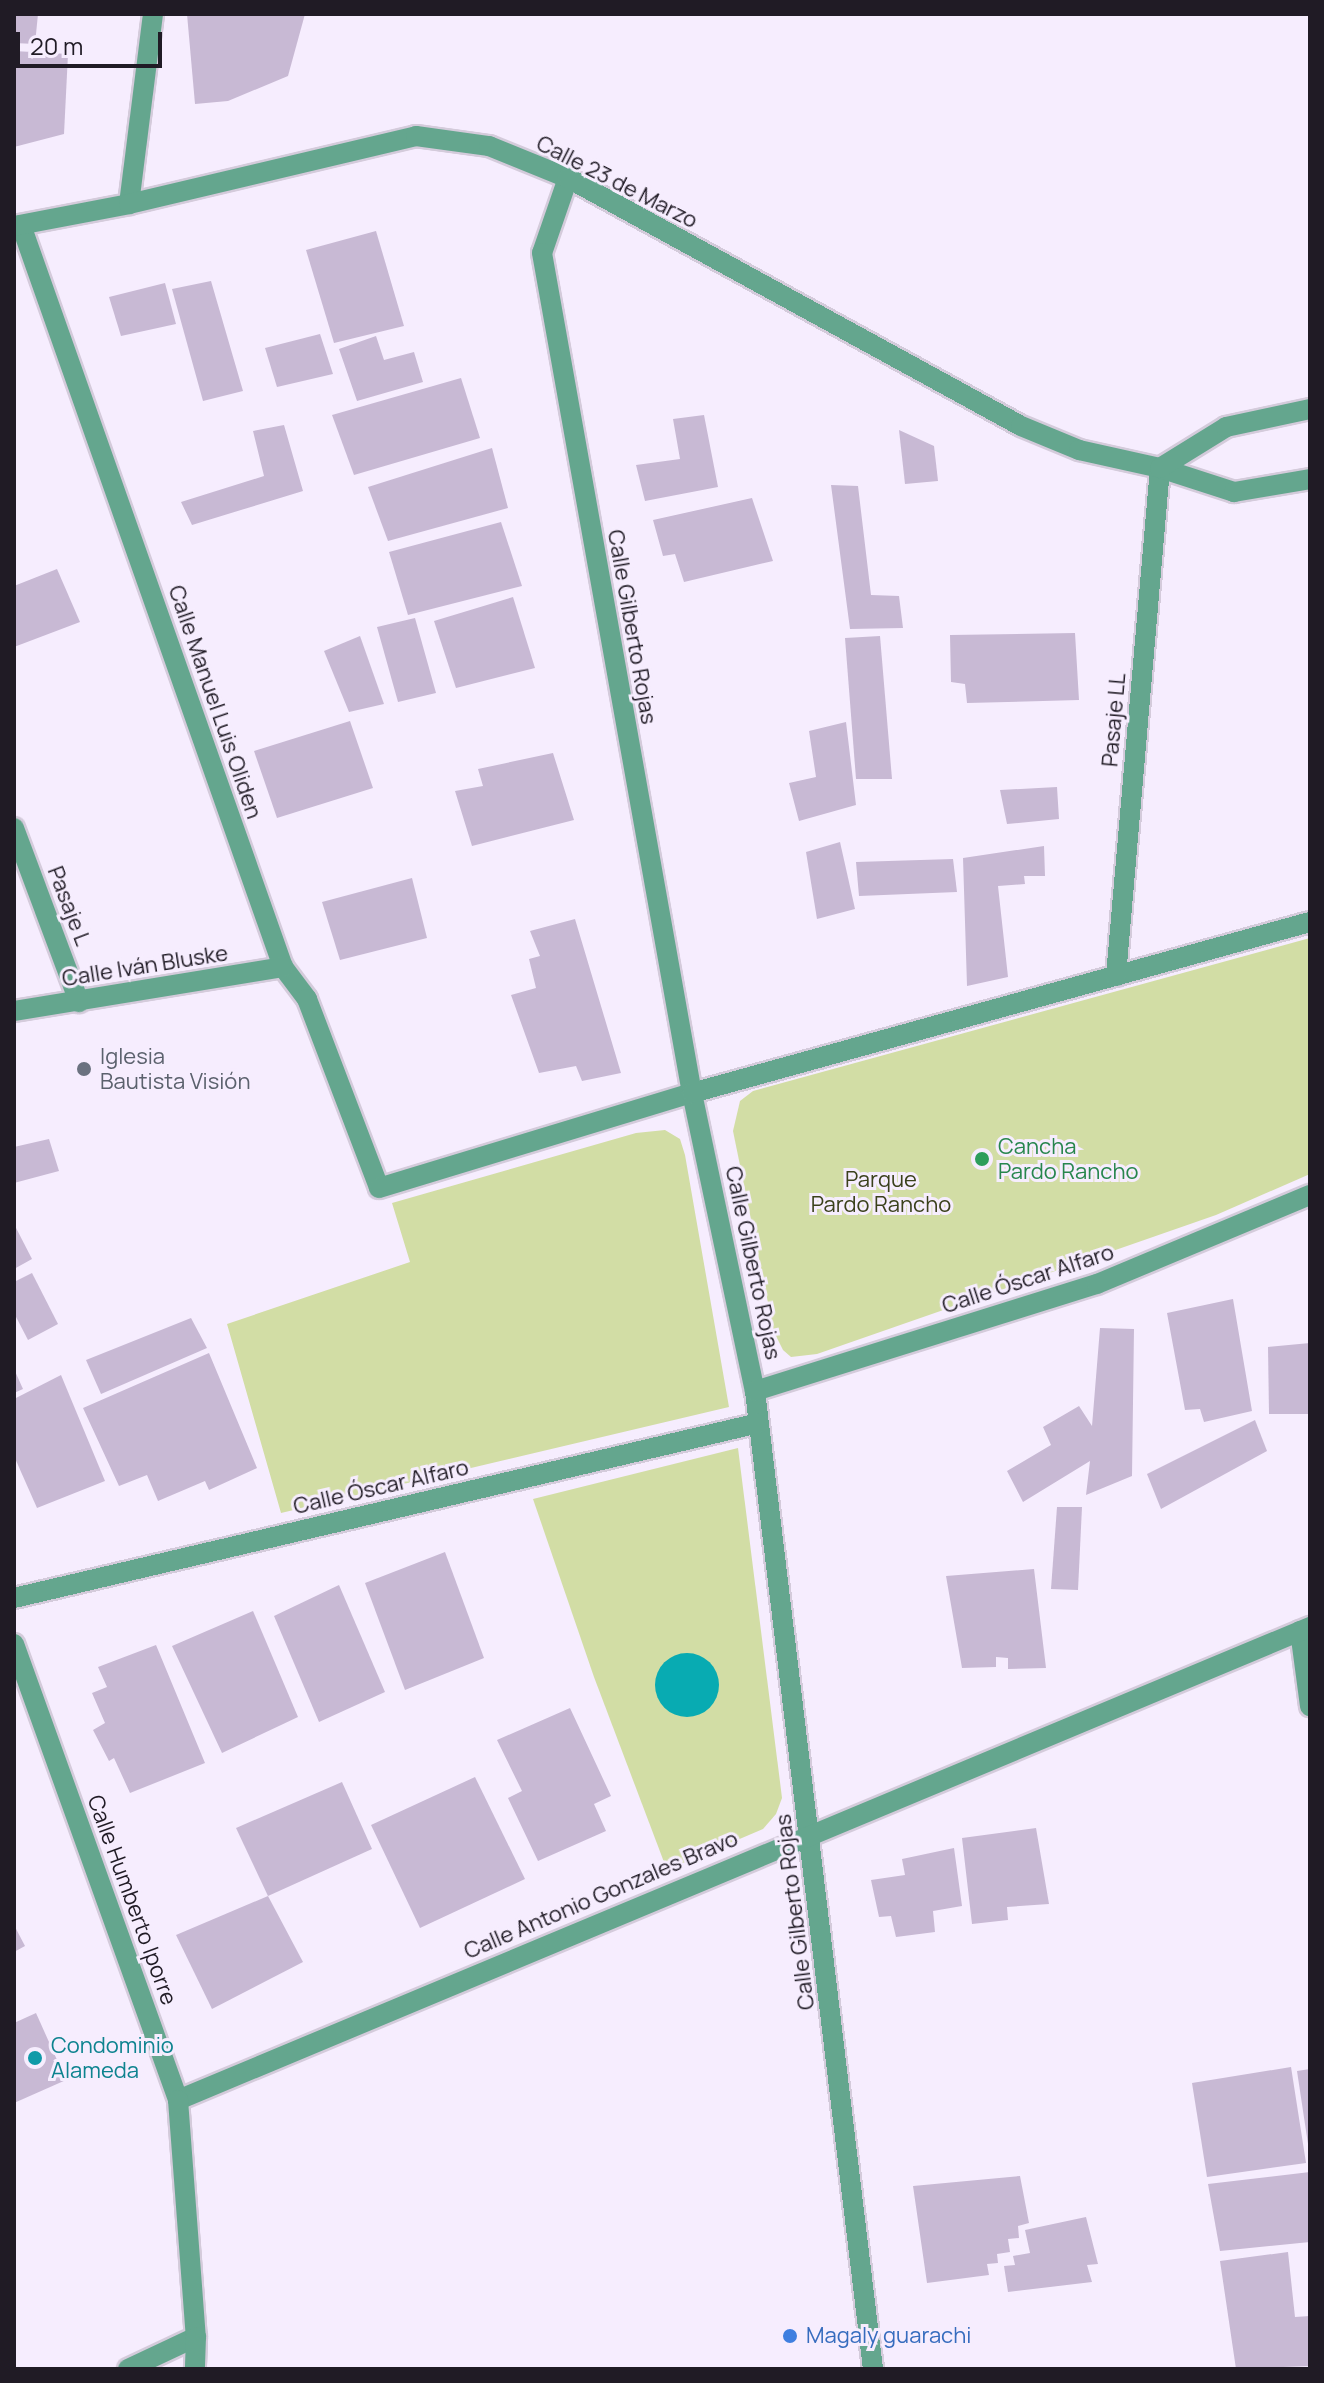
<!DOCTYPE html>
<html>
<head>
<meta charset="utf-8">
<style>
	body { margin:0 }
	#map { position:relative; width:1324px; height:2383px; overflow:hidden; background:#f6edfe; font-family:Manrope,sans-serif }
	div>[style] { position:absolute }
	.green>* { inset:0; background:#d2dda5 }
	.water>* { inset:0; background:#08abb2 }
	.round { border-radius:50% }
	.building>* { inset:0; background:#c8b9d4 }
	.roads { filter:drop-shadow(2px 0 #d4cbdb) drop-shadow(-2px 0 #d4cbdb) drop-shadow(0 2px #d4cbdb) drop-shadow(0 -2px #d4cbdb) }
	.service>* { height:20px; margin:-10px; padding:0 10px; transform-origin:10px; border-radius:10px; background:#64a68e }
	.minor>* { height:20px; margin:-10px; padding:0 10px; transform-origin:10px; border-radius:10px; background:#64a68e }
	.tertiary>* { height:20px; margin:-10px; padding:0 10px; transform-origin:10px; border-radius:10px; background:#64a68e }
	.dots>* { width:22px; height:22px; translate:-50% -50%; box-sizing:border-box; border:4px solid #f6edfe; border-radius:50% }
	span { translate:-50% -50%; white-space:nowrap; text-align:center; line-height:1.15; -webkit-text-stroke:6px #f6edfe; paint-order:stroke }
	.street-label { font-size:22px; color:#201b25 }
	.worship-label { font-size:22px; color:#5b616d }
	.left { translate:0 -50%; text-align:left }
	.leisure-label { font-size:22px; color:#27864d }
	.park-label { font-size:22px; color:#3a401b }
	.culture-label { font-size:22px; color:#0d838f }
	.shop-label { font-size:22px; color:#366cbe }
	.frame { position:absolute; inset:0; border:16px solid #201b25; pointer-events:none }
	.scale { position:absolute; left:16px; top:32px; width:146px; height:36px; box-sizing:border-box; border:4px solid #201b25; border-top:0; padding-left:10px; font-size:24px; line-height:28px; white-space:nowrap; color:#201b25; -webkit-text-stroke:6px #f6edfe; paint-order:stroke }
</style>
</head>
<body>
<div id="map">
	<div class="green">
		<i style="clip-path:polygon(1310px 938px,1310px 1174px,1216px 1215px,817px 1354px,791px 1357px,783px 1350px,774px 1332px,733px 1131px,740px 1101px,753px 1091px)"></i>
		<i style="clip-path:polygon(665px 1130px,680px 1139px,685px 1155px,729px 1407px,281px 1513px,227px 1324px,410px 1262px,392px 1203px,636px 1133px)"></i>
		<i style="clip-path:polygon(738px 1448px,782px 1798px,776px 1814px,763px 1829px,667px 1870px,594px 1677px,533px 1499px)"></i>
	</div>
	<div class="water">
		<i class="round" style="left:655px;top:1653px;width:64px;height:64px"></i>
	</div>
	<div class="building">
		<i style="clip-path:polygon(14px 14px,38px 14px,35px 44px,14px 43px)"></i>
		<i style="clip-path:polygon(187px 14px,305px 14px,288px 76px,228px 101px,195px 104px)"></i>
		<i style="clip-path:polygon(14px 51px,68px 54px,64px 134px,14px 147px)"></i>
		<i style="clip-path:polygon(376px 231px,404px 326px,334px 343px,306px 250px)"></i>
		<i style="clip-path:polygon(211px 281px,243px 391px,203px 401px,172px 289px)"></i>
		<i style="clip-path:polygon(165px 283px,176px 324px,121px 336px,109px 297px)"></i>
		<i style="clip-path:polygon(320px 334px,333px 374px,277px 387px,265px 348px)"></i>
		<i style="clip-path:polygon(376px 336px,384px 360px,414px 352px,423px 382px,357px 401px,339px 349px)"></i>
		<i style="clip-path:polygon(461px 378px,480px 438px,354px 475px,332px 415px)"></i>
		<i style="clip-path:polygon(704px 415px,718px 487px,645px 501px,636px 465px,680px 459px,673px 419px)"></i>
		<i style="clip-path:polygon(284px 425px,303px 491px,192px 525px,181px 502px,264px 476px,253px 431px)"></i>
		<i style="clip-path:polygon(899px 430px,934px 446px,938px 481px,905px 484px)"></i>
		<i style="clip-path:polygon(492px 448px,508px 508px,388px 541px,368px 487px)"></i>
		<i style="clip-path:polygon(831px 485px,858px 486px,871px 595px,899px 596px,903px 628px,850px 629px)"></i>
		<i style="clip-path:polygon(752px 498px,773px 561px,684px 582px,675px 554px,663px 556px,653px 520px)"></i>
		<i style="clip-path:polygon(501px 522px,522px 586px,408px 615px,389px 552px)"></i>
		<i style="clip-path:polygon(57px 569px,80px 622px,14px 647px,14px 586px)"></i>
		<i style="clip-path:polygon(513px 597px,535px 668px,456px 688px,434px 621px)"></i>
		<i style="clip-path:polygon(415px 618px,436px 693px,398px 702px,377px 627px)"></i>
		<i style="clip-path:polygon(1075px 633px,1079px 700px,967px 703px,965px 684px,951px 682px,950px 635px)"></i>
		<i style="clip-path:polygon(360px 636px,384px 704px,349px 712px,324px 651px)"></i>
		<i style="clip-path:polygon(880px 636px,892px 779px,856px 779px,845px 638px)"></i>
		<i style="clip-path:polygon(350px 721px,373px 788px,277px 818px,254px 751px)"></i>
		<i style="clip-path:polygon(846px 722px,856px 805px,799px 821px,789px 783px,816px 777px,809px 731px)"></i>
		<i style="clip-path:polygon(553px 753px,574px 820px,472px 846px,455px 791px,483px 786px,478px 769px)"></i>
		<i style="clip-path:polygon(1057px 787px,1059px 819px,1007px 824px,1000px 790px)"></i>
		<i style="clip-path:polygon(840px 842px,855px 909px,817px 919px,806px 852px)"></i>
		<i style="clip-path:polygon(1044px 846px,1045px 876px,1024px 876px,1025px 884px,998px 886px,1008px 977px,967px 986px,963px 858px)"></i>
		<i style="clip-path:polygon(953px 859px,957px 892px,859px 896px,856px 862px)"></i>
		<i style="clip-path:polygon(412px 878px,427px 938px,340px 960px,322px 902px)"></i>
		<i style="clip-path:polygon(575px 919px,621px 1073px,582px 1081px,576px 1066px,539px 1073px,511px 995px,536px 988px,529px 959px,540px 956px,530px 931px)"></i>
		<i style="clip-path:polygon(49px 1139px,59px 1171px,14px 1183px,14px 1147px)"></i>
		<i style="clip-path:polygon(14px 1224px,32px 1259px,14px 1269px)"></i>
		<i style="clip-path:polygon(32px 1273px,58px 1324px,28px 1340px,14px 1313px,14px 1282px)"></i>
		<i style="clip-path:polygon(1233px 1299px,1252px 1411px,1204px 1422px,1200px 1409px,1185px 1410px,1167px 1313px)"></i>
		<i style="clip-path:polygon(191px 1318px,207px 1348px,101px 1394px,86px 1360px)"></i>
		<i style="clip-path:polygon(1100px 1328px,1134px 1329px,1132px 1476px,1086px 1495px,1090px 1461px,1023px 1502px,1007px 1471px,1051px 1445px,1043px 1427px,1079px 1406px,1092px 1426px)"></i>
		<i style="clip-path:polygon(1310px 1343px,1310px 1414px,1269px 1414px,1268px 1347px)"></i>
		<i style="clip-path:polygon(209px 1353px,257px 1468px,209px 1490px,205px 1481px,158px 1501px,147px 1475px,119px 1486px,83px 1408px)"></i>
		<i style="clip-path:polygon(14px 1369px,23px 1389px,14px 1393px)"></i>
		<i style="clip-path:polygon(61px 1375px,105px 1481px,37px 1508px,14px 1456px,14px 1399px)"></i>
		<i style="clip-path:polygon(1255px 1420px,1267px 1451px,1161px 1509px,1147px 1474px)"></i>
		<i style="clip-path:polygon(1057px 1507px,1082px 1507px,1078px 1590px,1051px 1589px)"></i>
		<i style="clip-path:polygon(445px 1552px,484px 1658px,405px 1690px,365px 1583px)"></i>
		<i style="clip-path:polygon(1034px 1569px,1046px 1668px,1008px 1669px,1008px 1658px,996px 1657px,996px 1667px,962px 1668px,946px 1576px)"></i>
		<i style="clip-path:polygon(339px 1585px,385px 1692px,319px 1722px,274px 1616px)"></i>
		<i style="clip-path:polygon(253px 1611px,298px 1717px,222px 1753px,172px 1646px)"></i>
		<i style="clip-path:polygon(156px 1645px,205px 1763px,130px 1793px,114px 1758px,109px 1761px,93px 1730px,105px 1723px,92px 1693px,107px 1687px,98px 1667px)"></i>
		<i style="clip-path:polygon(570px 1708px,611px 1796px,594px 1804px,606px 1831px,538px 1861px,508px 1798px,522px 1791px,497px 1740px)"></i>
		<i style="clip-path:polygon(475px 1777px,525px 1879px,420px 1928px,371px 1825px)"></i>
		<i style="clip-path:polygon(342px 1782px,372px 1849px,268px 1896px,236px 1828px)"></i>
		<i style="clip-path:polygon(1036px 1828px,1049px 1904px,1007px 1907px,1008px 1920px,972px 1924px,962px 1838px)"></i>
		<i style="clip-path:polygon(954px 1848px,962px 1906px,933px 1911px,935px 1932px,896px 1937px,891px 1916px,879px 1917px,871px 1880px,905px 1875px,902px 1859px)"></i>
		<i style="clip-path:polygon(268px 1896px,303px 1962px,212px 2009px,176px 1935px)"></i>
		<i style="clip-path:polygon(14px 1925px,25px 1946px,14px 1952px)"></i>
		<i style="clip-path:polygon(36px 2013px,66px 2080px,14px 2103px,14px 2023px)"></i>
		<i style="clip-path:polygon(1291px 2067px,1306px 2163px,1207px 2177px,1192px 2083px)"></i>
		<i style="clip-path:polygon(1310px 2069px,1310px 2144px,1308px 2144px,1297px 2071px)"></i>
		<i style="clip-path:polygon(1310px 2172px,1310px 2242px,1220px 2251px,1208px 2184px)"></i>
		<i style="clip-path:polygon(1020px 2176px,1029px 2223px,1018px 2226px,1019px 2238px,1008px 2239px,1010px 2252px,997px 2254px,998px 2263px,987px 2264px,989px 2275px,927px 2283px,913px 2186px)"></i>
		<i style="clip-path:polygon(1086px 2217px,1098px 2264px,1087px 2265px,1092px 2282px,1008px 2292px,1004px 2266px,1015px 2265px,1013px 2256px,1030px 2253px,1025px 2230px)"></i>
		<i style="clip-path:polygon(1288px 2252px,1295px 2317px,1310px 2316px,1310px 2366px,1236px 2369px,1220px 2261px)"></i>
	</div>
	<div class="roads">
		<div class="service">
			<i style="left:14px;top:828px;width:186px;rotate:69.5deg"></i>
		</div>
		<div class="minor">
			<i style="left:568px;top:178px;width:79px;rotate:109.1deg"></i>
			<i style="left:542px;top:253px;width:853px;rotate:79.88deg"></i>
			<i style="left:692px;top:1093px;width:305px;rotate:78.1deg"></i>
			<i style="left:755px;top:1391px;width:985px;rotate:83.12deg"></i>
			<i style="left:129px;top:204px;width:192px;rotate:-82.8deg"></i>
			<i style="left:21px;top:225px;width:787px;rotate:70.55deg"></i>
			<i style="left:283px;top:967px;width:40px;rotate:53deg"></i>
			<i style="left:307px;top:999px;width:202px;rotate:69.1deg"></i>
			<i style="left:379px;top:1188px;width:327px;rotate:-16.9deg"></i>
			<i style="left:692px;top:1093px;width:641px;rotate:-15.47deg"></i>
			<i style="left:1116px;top:976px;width:510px;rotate:-85.05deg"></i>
			<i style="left:14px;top:1011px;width:273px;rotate:-9.3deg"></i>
			<i style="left:755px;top:1391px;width:358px;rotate:-17.4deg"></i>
			<i style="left:1097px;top:1284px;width:231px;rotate:-22.7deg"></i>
			<i style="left:14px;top:1598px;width:765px;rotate:-13.22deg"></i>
			<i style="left:1300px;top:1631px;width:76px;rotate:82.4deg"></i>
			<i style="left:178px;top:2100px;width:1227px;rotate:-22.68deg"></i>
			<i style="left:128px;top:2369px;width:75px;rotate:-25.2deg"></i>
		</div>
		<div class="tertiary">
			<i style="left:14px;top:226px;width:117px;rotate:-10.8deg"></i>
			<i style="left:129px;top:204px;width:295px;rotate:-13.3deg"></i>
			<i style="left:416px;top:136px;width:74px;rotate:7.8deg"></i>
			<i style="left:489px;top:146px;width:85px;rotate:22.1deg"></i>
			<i style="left:568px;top:178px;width:516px;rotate:28.7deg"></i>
			<i style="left:1021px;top:426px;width:63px;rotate:22.5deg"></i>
			<i style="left:1079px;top:450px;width:83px;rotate:12.5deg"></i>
			<i style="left:1160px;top:468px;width:78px;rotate:18deg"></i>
			<i style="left:1234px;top:492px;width:77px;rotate:-9.7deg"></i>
			<i style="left:1160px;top:468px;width:78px;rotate:-31.8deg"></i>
			<i style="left:1226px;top:427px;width:86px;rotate:-12.1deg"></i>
			<i style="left:14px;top:1644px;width:485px;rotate:70.2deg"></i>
			<i style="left:178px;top:2100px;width:238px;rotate:85.7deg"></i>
			<i style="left:196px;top:2337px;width:32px;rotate:92deg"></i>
		</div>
	</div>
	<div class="dots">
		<i style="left:84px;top:1069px;background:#6b7280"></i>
		<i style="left:982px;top:1159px;background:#2e9e5b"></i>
		<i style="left:35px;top:2058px;background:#0f9aa8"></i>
		<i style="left:790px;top:2336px;background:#3f7fe0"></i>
	</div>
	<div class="street-label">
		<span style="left:617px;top:182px;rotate:27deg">Calle 23 de Marzo</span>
		<span style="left:632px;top:627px;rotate:80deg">Calle Gilberto Rojas</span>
		<span style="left:215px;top:702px;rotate:71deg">Calle Manuel Luis Oliden</span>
		<span style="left:1114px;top:720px;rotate:-85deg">Pasaje LL</span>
		<span style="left:69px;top:906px;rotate:69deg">Pasaje L</span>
		<span style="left:145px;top:966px;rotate:-9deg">Calle Iván Bluske</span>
		<span style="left:753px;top:1263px;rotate:78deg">Calle Gilberto Rojas</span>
		<span style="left:1028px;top:1279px;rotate:-18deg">Calle Óscar Alfaro</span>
		<span style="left:381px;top:1487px;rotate:-13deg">Calle Óscar Alfaro</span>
		<span style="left:601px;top:1895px;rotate:-23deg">Calle Antonio Gonzales Bravo</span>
		<span style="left:132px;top:1900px;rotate:70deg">Calle Humberto Iporre</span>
		<span style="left:795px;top:1912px;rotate:-97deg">Calle Gilberto Rojas</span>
	</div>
	<div class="worship-label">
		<span class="left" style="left:100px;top:1069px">Iglesia<br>Bautista Visión</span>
	</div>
	<div class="leisure-label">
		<span class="left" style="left:998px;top:1159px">Cancha<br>Pardo Rancho</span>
	</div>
	<div class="park-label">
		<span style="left:881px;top:1192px">Parque<br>Pardo Rancho</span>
	</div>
	<div class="culture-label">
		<span class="left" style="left:51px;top:2058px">Condominio<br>Alameda</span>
	</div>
	<div class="shop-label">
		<span class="left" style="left:806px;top:2336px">Magaly guarachi</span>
	</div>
	<div class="frame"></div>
	<div class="scale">20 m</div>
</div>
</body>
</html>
